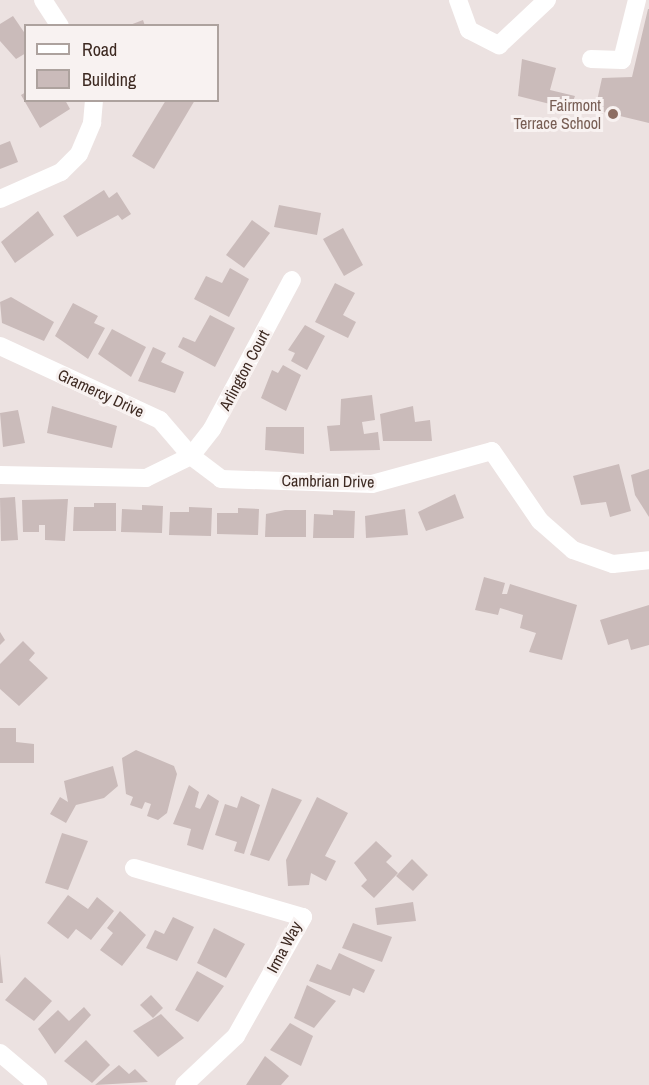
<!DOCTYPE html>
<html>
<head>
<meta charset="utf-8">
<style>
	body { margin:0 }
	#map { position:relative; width:649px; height:1085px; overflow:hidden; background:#ece2e1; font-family:"Archivo Narrow",sans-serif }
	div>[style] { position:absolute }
	.building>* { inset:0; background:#cabbba }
	.minor>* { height:18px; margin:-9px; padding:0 9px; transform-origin:9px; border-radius:9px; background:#fff }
	.dots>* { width:16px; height:16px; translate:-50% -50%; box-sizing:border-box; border:3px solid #f8f2f1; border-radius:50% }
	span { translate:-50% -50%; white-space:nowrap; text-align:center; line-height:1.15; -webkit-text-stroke:6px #f8f2f1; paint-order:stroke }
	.education-label { font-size:16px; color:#785e54 }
	.right { translate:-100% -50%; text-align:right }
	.street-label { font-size:16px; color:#3d2921 }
	.legend { position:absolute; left:24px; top:24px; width:195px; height:78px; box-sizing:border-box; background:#f8f2f1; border:2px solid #ada29e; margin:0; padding:8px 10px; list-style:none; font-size:18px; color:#3d2921 }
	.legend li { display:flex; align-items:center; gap:12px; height:30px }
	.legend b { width:30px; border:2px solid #ada29e }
</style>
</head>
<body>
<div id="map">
	<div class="building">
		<i style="clip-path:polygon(648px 9px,649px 9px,649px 123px,595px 110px,602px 78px,632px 77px)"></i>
		<i style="clip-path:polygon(13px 16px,26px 35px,26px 53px,16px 59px,0 41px,0 24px)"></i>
		<i style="clip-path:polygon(143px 20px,145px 26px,130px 26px,130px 25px)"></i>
		<i style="clip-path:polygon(522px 59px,556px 68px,550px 90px,575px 96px,570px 109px,518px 96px)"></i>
		<i style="clip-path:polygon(26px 92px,26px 100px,65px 100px,70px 109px,40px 128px,21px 95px)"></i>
		<i style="clip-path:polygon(166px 100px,195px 100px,154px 169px,132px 156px)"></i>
		<i style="clip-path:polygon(10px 141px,18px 162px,0 169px,0 145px)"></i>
		<i style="clip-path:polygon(104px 190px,109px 198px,117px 192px,131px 214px,122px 220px,118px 215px,77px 237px,63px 216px)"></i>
		<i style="clip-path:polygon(279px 205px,321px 213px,317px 235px,274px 227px)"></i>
		<i style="clip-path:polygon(38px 211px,54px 235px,15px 263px,1px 242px)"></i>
		<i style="clip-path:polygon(252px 220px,270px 233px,244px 268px,226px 255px)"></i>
		<i style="clip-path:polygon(343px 228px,363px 265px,344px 276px,323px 239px)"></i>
		<i style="clip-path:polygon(230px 268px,249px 279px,229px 317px,194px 299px,206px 276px,222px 283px)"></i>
		<i style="clip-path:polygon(335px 283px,355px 293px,343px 315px,356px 322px,348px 338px,315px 322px)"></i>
		<i style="clip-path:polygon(11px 297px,54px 322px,44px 341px,2px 323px,0 302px)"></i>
		<i style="clip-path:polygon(73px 303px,98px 316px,94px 323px,105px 328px,88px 359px,55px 336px)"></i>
		<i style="clip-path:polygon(210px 315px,235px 328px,215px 367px,178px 347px,183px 337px,195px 342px)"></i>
		<i style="clip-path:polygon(305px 325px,325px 336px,307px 370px,291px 361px,295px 353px,288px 350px)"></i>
		<i style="clip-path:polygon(112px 329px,146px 347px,131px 377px,98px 354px)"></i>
		<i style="clip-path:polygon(153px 347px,166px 353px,161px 362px,184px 372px,175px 393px,138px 381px)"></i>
		<i style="clip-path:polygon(283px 365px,301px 375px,286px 411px,261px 398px,272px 370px,278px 373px)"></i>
		<i style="clip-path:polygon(372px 395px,375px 420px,362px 422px,364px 434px,378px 432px,380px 450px,330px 451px,327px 426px,340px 425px,341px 399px)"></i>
		<i style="clip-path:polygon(52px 406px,117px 426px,112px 448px,47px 433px)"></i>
		<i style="clip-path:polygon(413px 406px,415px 422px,430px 420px,432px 441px,383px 441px,380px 414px)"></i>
		<i style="clip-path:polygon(18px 410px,25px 443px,3px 447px,0 413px)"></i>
		<i style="clip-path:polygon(266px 427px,304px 427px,304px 454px,265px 450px)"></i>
		<i style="clip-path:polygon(619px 464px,631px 511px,610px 517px,606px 502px,581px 505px,573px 476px)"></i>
		<i style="clip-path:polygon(649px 469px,649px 517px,635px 495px,631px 475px)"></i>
		<i style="clip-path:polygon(455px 494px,464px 518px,426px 531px,418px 512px)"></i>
		<i style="clip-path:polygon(15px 497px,18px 540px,1px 541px,0 498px)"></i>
		<i style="clip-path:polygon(68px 499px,65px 541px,45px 540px,45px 525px,39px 525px,39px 532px,23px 532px,22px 500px)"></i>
		<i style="clip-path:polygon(94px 503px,116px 503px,116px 531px,73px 531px,74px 507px,94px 507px)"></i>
		<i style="clip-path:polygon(142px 505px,163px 506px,162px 533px,121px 532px,122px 509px,142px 510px)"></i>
		<i style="clip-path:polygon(189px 507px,212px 508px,211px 536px,169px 535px,170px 512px,189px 512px)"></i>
		<i style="clip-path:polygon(238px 508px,259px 509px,258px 535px,217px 534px,217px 513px,238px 513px)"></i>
		<i style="clip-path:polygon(405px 509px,408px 535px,366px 538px,365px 516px)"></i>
		<i style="clip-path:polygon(285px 510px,306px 510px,306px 537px,265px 537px,266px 514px)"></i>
		<i style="clip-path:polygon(333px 510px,355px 511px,354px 538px,313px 538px,314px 514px,333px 515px)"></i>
		<i style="clip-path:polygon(484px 577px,505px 583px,502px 594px,507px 594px,510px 584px,577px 605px,562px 660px,529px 652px,536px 633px,520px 628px,523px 615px,500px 608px,498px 615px,475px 610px)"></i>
		<i style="clip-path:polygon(649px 605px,649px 645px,631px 650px,628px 639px,608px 645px,600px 620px)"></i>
		<i style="clip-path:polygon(0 632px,5px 640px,0 645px)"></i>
		<i style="clip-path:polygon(23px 641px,35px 653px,29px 660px,48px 678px,19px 706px,0 689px,0 664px)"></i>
		<i style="clip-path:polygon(0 728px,16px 728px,16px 742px,34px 744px,34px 763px,0 763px)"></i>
		<i style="clip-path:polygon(136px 750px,174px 766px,177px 774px,167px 813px,158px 820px,147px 816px,151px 804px,145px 802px,142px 809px,130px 805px,133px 797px,126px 794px,122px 758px)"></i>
		<i style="clip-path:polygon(113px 766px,118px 786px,104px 798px,76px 805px,66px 823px,50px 814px,60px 797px,68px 802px,64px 781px)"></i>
		<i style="clip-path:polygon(189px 785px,199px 792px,195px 807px,200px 809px,208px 794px,219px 801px,203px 850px,187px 845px,191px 829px,173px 824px)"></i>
		<i style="clip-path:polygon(272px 788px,302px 800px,269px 861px,250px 855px)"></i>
		<i style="clip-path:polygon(241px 796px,260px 805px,244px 854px,234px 851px,237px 842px,215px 835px,225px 804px,237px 808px)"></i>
		<i style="clip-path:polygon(317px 797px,348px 813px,325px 856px,336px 861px,326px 881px,311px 873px,309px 885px,288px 886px,286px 860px)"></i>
		<i style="clip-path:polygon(62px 833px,88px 841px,68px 890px,45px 883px)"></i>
		<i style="clip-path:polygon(376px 841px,392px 856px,386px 862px,398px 873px,374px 898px,361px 886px,367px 880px,354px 863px)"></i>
		<i style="clip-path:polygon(412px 859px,428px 875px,413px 891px,396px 876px)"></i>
		<i style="clip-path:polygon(68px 895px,88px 909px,97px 897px,114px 911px,91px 940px,76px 929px,68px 939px,47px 923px)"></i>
		<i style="clip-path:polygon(413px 902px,416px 921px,377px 925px,375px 908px)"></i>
		<i style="clip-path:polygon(120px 911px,146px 935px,122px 966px,100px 950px,113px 933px,107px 928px)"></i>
		<i style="clip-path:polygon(173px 917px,194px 927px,177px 961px,146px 948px,155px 930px,164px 934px)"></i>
		<i style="clip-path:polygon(353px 923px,392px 937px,382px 962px,342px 948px)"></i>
		<i style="clip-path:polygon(214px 928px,245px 944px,226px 978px,197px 963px)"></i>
		<i style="clip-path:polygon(339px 953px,375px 970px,364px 993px,353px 988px,350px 996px,309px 981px,317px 964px,331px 970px)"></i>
		<i style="clip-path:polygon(0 954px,3px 983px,0 983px)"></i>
		<i style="clip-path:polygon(197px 971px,224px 986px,198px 1022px,175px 1010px)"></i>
		<i style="clip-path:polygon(25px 977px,52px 1001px,34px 1021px,5px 1000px)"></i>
		<i style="clip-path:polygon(307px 985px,336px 1001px,314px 1028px,294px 1018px)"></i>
		<i style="clip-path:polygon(151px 995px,163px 1008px,153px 1018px,140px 1005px)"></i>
		<i style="clip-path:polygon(84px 1007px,91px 1015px,55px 1054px,38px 1029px,58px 1010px,69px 1021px)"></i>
		<i style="clip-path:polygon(161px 1014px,184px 1038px,158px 1057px,133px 1031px)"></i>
		<i style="clip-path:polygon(290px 1023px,313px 1036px,301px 1066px,270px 1050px)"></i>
		<i style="clip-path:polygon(86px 1040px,110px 1065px,92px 1083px,64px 1061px)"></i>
		<i style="clip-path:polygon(265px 1056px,289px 1076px,281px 1085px,246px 1085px)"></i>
		<i style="clip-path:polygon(119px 1065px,129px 1074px,135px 1069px,148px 1082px,95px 1085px)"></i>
	</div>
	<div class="minor">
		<i style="left:43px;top:0;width:31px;rotate:57deg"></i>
		<i style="left:458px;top:0;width:32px;rotate:70deg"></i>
		<i style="left:469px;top:30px;width:34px;rotate:27deg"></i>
		<i style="left:499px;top:45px;width:66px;rotate:-43.2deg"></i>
		<i style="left:591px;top:59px;width:31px;rotate:2deg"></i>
		<i style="left:622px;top:60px;width:62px;rotate:-76deg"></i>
		<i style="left:0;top:199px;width:67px;rotate:-23.9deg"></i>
		<i style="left:61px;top:172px;width:25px;rotate:-45deg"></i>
		<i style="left:79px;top:154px;width:34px;rotate:-67deg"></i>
		<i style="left:92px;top:123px;width:23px;rotate:-85deg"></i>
		<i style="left:0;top:346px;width:176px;rotate:24.8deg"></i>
		<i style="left:160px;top:420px;width:48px;rotate:49.3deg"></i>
		<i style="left:191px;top:456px;width:34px;rotate:-52deg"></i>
		<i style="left:212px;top:429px;width:169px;rotate:-61.8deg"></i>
		<i style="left:0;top:475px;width:146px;rotate:1.2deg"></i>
		<i style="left:146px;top:478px;width:50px;rotate:-26.1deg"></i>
		<i style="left:191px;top:456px;width:38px;rotate:37deg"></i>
		<i style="left:221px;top:479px;width:151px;rotate:1.9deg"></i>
		<i style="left:372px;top:484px;width:124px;rotate:-15.4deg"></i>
		<i style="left:492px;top:451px;width:85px;rotate:55.6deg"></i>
		<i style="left:540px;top:521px;width:44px;rotate:41.3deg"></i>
		<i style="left:573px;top:550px;width:42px;rotate:19.3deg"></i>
		<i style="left:613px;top:564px;width:36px;rotate:-6deg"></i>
		<i style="left:134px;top:868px;width:176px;rotate:16.2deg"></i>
		<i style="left:303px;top:917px;width:137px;rotate:119.4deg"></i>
		<i style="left:236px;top:1036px;width:71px;rotate:136.7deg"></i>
		<i style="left:0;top:1053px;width:50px;rotate:40.1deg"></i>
	</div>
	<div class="dots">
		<i style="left:613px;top:114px;background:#8d6e63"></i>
	</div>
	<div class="education-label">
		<span class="right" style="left:601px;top:114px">Fairmont<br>Terrace School</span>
	</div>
	<div class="street-label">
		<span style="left:244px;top:370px;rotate:-62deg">Arlington Court</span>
		<span style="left:101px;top:393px;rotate:25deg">Gramercy Drive</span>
		<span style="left:328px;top:481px;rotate:1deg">Cambrian Drive</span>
		<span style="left:284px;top:947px;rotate:-62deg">Irma Way</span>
	</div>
	<ul class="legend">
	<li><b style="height:8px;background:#fff"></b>Road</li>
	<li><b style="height:16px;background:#cabbba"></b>Building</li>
	</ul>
</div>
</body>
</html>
